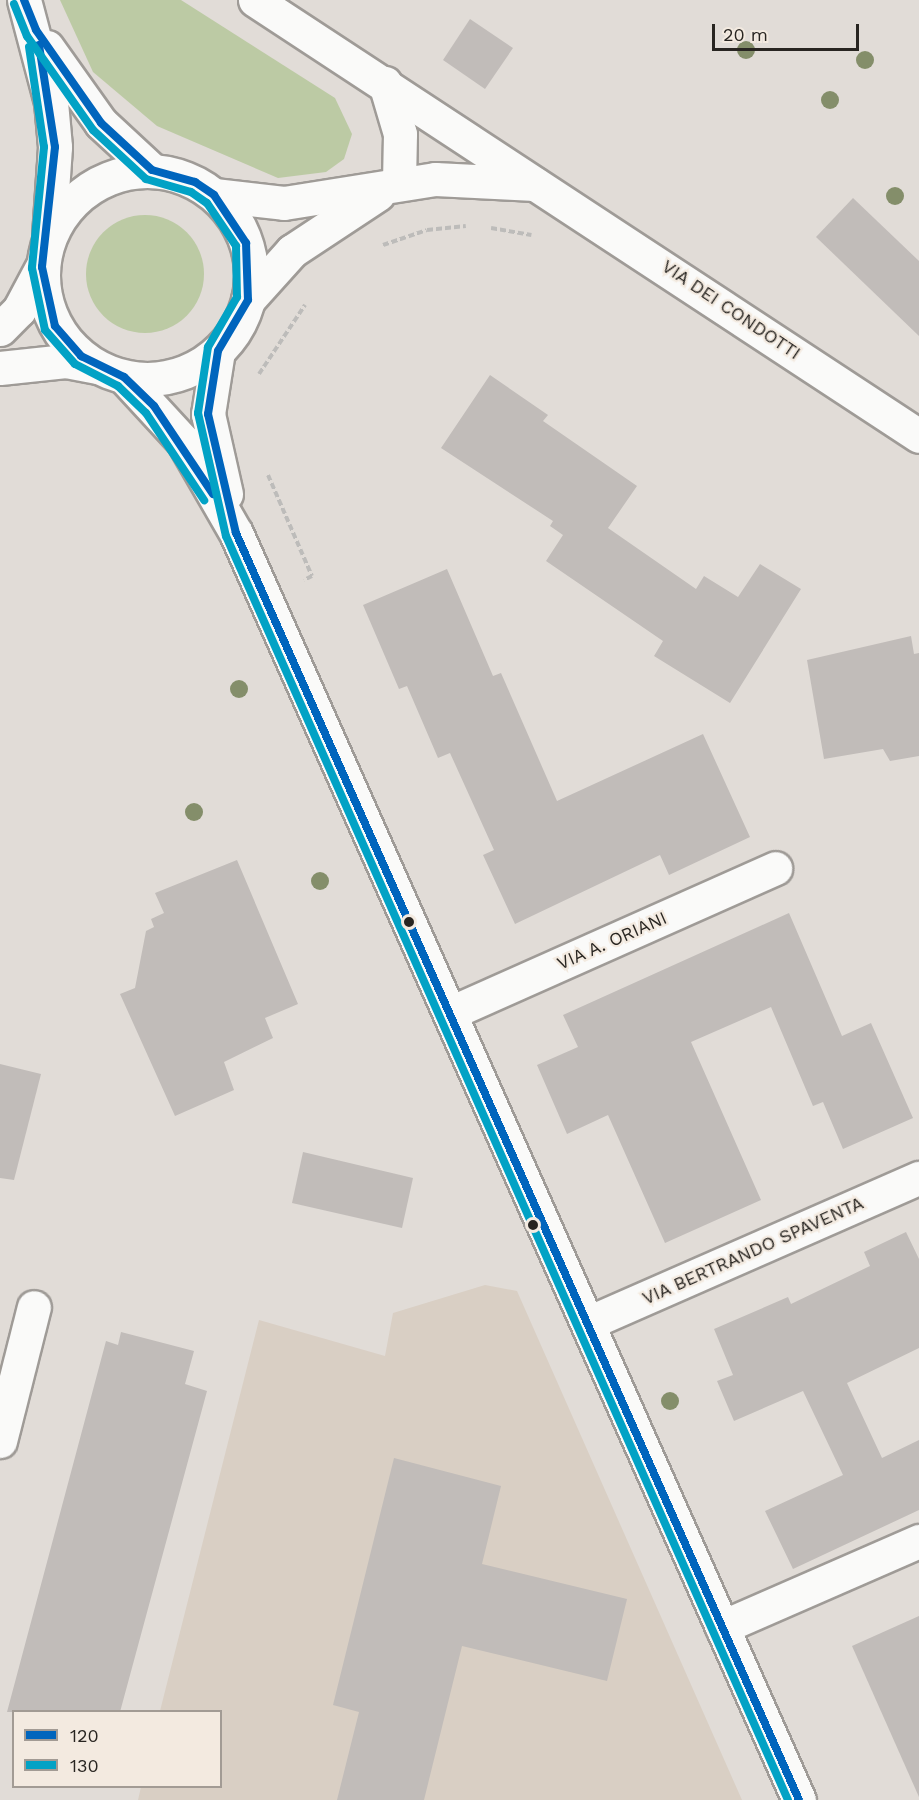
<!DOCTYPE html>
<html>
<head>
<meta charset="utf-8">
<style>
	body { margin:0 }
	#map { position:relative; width:919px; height:1800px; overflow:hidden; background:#e1dcd7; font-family:"Work Sans",sans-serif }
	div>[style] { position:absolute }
	.built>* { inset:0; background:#d9cfc4 }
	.green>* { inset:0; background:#bccaa4 }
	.round { border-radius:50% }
	.building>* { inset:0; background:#c1bcb9 }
	.path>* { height:4px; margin-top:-2px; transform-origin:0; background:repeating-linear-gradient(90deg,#bdbcba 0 6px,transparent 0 9px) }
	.roads { filter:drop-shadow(2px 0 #9f9b97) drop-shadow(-2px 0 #9f9b97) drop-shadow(0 2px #9f9b97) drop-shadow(0 -2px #9f9b97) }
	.minor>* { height:33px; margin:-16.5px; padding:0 16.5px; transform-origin:16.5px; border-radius:16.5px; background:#fafaf9 }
	.major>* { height:33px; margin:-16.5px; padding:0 16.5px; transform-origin:16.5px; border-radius:16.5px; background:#fafaf9 }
	.major>.ring { margin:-16.5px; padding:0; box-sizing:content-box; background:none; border:33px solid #fafaf9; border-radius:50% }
	.bus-1>* { height:8px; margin:-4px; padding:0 4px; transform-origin:4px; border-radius:4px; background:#0065bd }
	.bus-2>* { height:8px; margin:-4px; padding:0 4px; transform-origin:4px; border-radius:4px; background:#02a2c5 }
	.trees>* { width:18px; height:18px; margin:-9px; border-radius:50%; background:#848e6a }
	.dots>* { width:16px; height:16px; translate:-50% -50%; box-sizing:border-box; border:3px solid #f3eae0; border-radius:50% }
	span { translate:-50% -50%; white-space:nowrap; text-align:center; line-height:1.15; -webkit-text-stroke:4.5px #f3eae0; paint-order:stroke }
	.street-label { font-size:18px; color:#282521 }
	.legend { position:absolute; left:12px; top:1710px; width:210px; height:78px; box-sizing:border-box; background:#f3eae0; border:2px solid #a29b94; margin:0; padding:8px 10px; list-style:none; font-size:18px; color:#282521 }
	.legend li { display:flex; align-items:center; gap:12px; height:30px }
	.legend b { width:30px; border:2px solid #a29b94 }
	.scale { position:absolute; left:712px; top:24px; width:147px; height:27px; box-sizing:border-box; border:3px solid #282521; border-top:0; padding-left:8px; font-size:18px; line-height:21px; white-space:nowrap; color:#282521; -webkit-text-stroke:4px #f3eae0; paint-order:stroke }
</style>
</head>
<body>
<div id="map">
	<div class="built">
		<i style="clip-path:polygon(485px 1285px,517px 1291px,742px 1800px,138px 1800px,141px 1787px,220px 1786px,220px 1712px,160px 1711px,259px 1320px,385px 1356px,393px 1313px)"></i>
	</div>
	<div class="green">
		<i style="clip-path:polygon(60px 0,181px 0,335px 98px,352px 134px,344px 159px,326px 172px,278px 178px,157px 126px,93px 72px)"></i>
		<i class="round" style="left:86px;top:215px;width:118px;height:118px"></i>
	</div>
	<div class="building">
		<i style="clip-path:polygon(470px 19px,513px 48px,485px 89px,443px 60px)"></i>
		<i style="clip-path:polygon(853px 198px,919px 261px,919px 336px,816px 237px)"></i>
		<i style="clip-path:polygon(490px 375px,548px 415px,543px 421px,637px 486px,608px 528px,696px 589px,704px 576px,738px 597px,760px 564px,801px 589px,730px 703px,654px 656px,663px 641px,546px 561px,563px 535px,550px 526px,553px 521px,441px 448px)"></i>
		<i style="clip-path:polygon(447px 569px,493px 676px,501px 673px,557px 801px,703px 734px,750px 837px,669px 875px,660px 855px,515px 924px,483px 855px,494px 850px,450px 753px,438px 758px,407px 686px,399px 689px,363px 605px)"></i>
		<i style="clip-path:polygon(911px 636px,914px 654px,919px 653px,919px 756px,890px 761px,883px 749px,824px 759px,807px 660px)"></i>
		<i style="clip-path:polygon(237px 860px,298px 1004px,265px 1018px,273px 1038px,224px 1062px,234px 1090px,175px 1116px,120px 994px,135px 988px,146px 931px,154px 927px,151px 919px,164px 913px,155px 893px)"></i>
		<i style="clip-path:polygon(789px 913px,842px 1036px,871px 1023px,913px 1118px,843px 1149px,823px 1102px,813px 1106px,771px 1007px,691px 1042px,761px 1200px,665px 1243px,608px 1115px,567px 1134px,537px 1065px,578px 1047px,563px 1015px)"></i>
		<i style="clip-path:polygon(0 1064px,41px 1074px,14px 1180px,0 1178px)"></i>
		<i style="clip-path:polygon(303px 1152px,413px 1178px,402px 1228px,292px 1203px)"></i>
		<i style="clip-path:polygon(906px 1232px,919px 1259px,919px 1348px,847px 1383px,882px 1458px,919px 1440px,919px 1510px,793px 1569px,765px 1511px,843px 1475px,803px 1391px,734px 1421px,717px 1381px,733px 1375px,714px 1329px,788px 1297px,791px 1304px,870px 1266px,864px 1252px)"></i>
		<i style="clip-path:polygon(121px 1332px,194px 1351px,185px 1384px,207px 1391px,120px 1712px,7px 1712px,106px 1341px,118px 1345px)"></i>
		<i style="clip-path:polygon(394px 1458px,501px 1486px,482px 1564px,627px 1599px,607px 1681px,462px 1646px,424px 1800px,337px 1800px,359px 1712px,333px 1705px)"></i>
		<i style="clip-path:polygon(919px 1616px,919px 1797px,852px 1646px)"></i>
	</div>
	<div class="path">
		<i style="left:491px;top:228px;width:41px;rotate:9.9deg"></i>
		<i style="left:383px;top:245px;width:46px;rotate:-18.8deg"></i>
		<i style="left:427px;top:230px;width:39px;rotate:-6deg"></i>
		<i style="left:259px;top:374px;width:83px;rotate:-56.3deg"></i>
		<i style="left:268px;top:475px;width:110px;rotate:66.5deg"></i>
		<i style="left:312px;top:576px;width:9px;rotate:153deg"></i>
	</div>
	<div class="roads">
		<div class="minor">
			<i style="left:255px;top:0;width:794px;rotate:33.29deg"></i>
			<i style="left:385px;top:83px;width:53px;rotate:73.6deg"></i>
			<i style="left:400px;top:134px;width:48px;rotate:91.2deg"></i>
			<i style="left:214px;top:195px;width:70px;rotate:6.5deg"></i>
			<i style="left:284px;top:203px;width:153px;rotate:-9deg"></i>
			<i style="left:435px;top:179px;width:100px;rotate:2.9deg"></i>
			<i style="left:248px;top:300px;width:66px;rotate:-48.1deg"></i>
			<i style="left:292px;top:251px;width:103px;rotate:-33.5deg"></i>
			<i style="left:0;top:329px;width:27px;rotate:-45deg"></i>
			<i style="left:19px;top:310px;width:49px;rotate:-61.9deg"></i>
			<i style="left:0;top:368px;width:66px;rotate:-6.1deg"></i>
			<i style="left:66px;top:361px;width:32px;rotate:11deg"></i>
			<i style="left:450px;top:1013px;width:356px;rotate:-24deg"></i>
			<i style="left:588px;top:1323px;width:361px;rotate:-23.7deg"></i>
			<i style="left:0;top:1441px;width:138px;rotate:-75.8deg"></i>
			<i style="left:722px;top:1627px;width:215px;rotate:-23.6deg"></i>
		</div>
		<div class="major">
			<i style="left:24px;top:0;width:106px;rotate:75.2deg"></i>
			<i style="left:51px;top:102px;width:45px;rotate:84.9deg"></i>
			<i style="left:55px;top:147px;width:87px;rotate:93.9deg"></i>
			<i style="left:47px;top:47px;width:93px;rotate:54.6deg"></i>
			<i style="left:101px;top:123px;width:69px;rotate:42.7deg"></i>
			<i class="ring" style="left:43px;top:171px;width:175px;height:175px"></i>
			<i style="left:218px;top:351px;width:64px;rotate:99deg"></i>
			<i style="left:208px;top:414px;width:82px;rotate:77.3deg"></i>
			<i style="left:124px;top:377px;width:87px;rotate:47.3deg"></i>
			<i style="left:183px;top:441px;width:106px;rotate:60.1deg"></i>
			<i style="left:236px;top:533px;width:1386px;rotate:66.04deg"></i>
		</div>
	</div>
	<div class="bus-1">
		<i style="left:24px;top:0;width:32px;rotate:68deg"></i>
		<i style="left:36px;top:30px;width:113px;rotate:55deg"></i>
		<i style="left:101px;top:123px;width:69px;rotate:42.7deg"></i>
		<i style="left:152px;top:170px;width:45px;rotate:15.6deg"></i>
		<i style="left:195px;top:182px;width:23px;rotate:34deg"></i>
		<i style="left:214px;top:195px;width:58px;rotate:56.3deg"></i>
		<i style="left:246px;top:243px;width:57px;rotate:88deg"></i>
		<i style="left:248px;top:300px;width:59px;rotate:120.5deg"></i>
		<i style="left:218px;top:351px;width:64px;rotate:99deg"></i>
		<i style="left:208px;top:414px;width:122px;rotate:76.8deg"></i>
		<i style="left:236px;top:533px;width:1386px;rotate:66.04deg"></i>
		<i style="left:39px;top:45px;width:103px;rotate:81.1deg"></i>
		<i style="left:55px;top:147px;width:121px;rotate:96.2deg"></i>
		<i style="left:42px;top:267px;width:60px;rotate:77.6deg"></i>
		<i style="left:55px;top:326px;width:40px;rotate:49deg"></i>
		<i style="left:81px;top:356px;width:48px;rotate:26deg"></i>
		<i style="left:124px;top:377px;width:42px;rotate:44deg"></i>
		<i style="left:154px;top:406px;width:106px;rotate:56.2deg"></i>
	</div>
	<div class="bus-2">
		<i style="left:14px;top:4px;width:35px;rotate:68deg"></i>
		<i style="left:27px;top:36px;width:115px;rotate:54.9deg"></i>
		<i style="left:93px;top:130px;width:72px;rotate:42.8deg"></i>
		<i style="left:146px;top:179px;width:47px;rotate:16.1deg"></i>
		<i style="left:191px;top:192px;width:19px;rotate:35deg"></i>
		<i style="left:207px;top:203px;width:52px;rotate:56deg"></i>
		<i style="left:236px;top:246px;width:51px;rotate:88.9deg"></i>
		<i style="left:237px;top:297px;width:58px;rotate:120.1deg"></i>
		<i style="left:208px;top:347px;width:67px;rotate:98.6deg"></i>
		<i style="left:198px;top:413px;width:126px;rotate:77.2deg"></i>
		<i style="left:226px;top:536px;width:1383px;rotate:66.03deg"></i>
		<i style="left:29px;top:47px;width:101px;rotate:81.5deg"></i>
		<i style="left:44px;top:147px;width:122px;rotate:95.7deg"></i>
		<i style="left:32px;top:268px;width:63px;rotate:78.2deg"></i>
		<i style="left:45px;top:330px;width:45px;rotate:48.6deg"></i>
		<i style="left:75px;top:364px;width:48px;rotate:27.1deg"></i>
		<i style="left:118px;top:386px;width:39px;rotate:44deg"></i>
		<i style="left:146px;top:413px;width:105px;rotate:56.3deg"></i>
	</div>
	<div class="trees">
		<i style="left:746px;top:50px"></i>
		<i style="left:865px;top:60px"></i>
		<i style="left:830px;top:100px"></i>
		<i style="left:895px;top:196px"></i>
		<i style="left:239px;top:689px"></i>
		<i style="left:194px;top:812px"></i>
		<i style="left:320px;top:881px"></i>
		<i style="left:670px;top:1401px"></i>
	</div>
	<div class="dots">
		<i style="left:409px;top:922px;background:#282521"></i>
		<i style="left:533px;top:1225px;background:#282521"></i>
	</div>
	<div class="street-label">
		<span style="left:731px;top:310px;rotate:34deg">VIA DEI CONDOTTI</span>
		<span style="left:612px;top:941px;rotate:-24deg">VIA A. ORIANI</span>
		<span style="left:753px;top:1251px;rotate:-24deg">VIA BERTRANDO SPAVENTA</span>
	</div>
	<ul class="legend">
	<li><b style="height:8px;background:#0065bd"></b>120</li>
	<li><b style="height:8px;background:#02a2c5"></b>130</li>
	</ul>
	<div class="scale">20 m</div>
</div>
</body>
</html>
